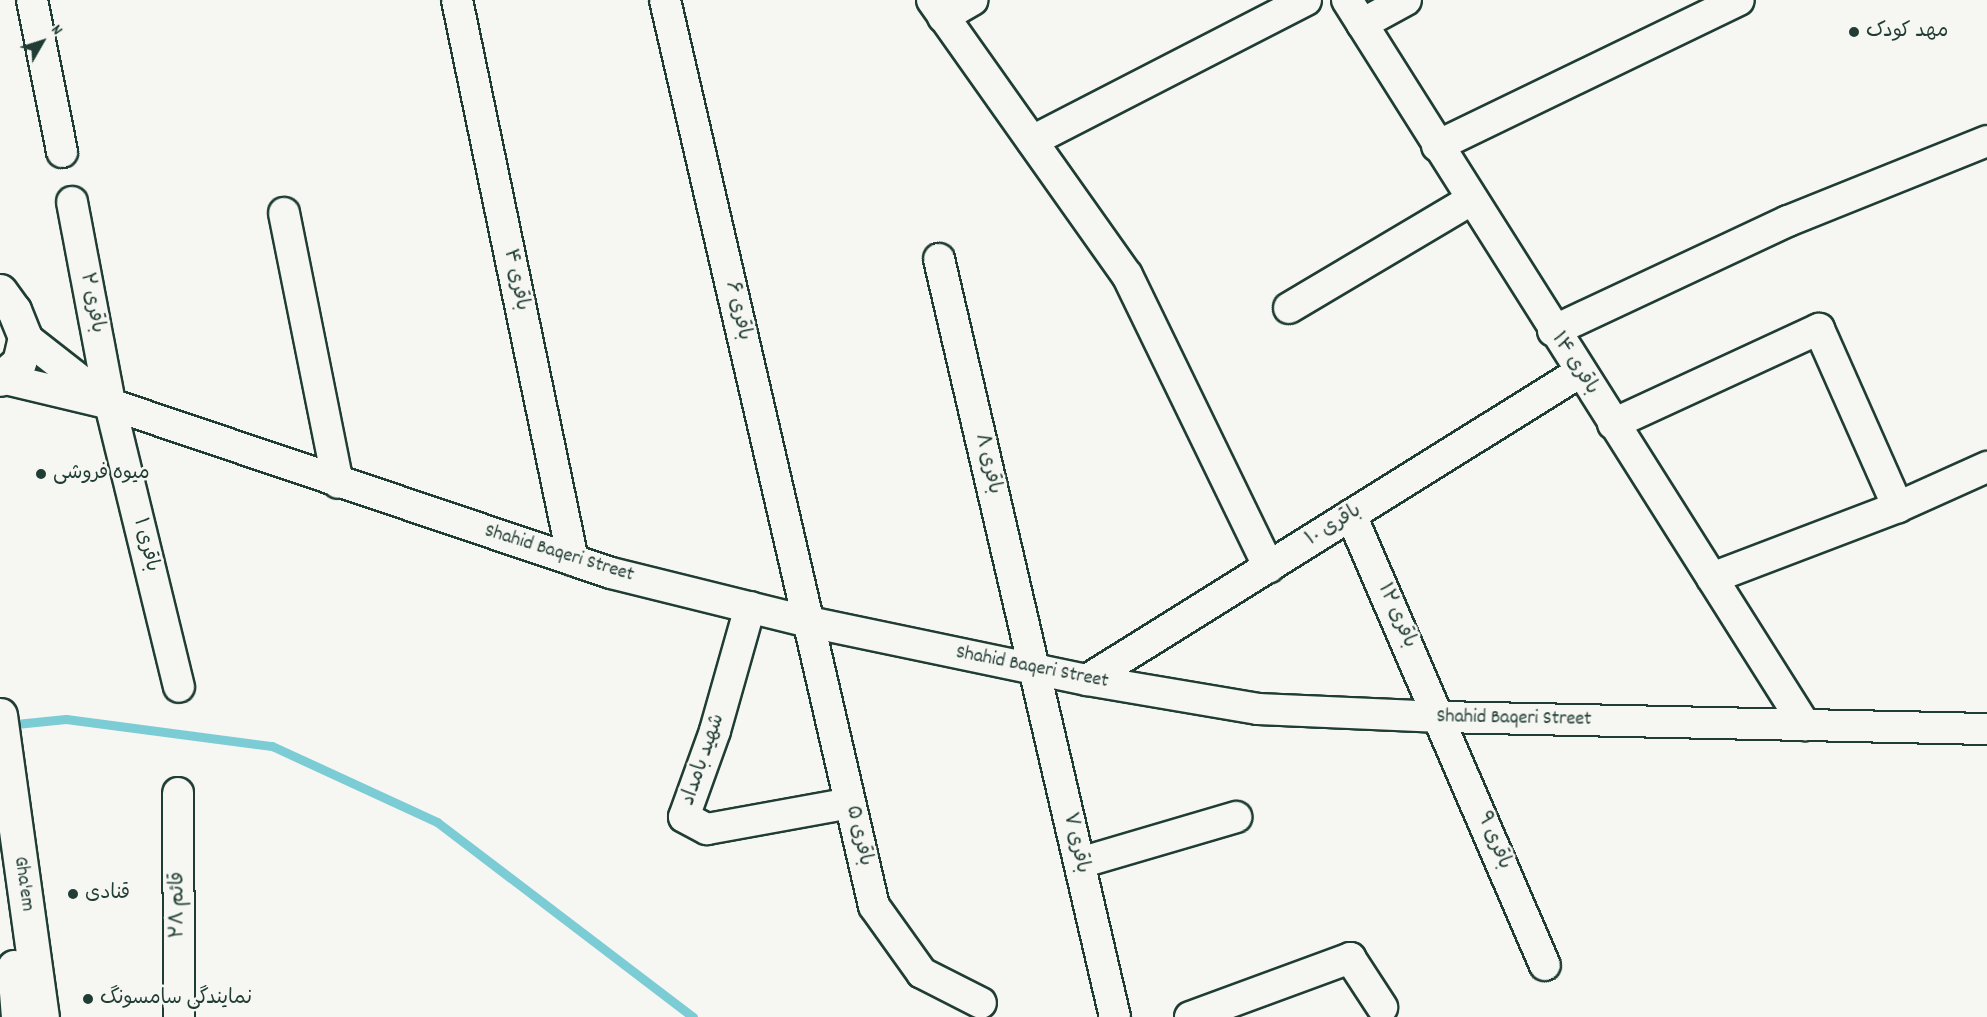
<!DOCTYPE html>
<html>
<head>
<meta charset="utf-8">
<style>
	body { margin:0 }
	#map { position:relative; width:1987px; height:1017px; overflow:hidden; background:#f6f6f2; font-family:Dekko,"Playpen Sans Arabic",sans-serif }
	div>[style] { position:absolute }
	.stream>* { height:9px; margin:-4.5px; padding:0 4.5px; transform-origin:4.5px; border-radius:4.5px; background:#7cccd5 }
	.roads { filter:drop-shadow(2px 0 #1f3d34) drop-shadow(-2px 0 #1f3d34) drop-shadow(0 2px #1f3d34) drop-shadow(0 -2px #1f3d34) }
	.minor>* { height:30px; margin:-15px; padding:0 15px; transform-origin:15px; border-radius:15px; background:#f6f6f2 }
	.major>* { height:33px; margin:-16.5px; padding:0 16.5px; transform-origin:16.5px; border-radius:16.5px; background:#f6f6f2 }
	.dots>* { width:16px; height:16px; translate:-50% -50%; box-sizing:border-box; border:3px solid #f6f6f2; border-radius:50% }
	span { translate:-50% -50%; white-space:nowrap; text-align:center; line-height:1.15; -webkit-text-stroke:5px #f6f6f2; paint-order:stroke }
	.poi-label { font-size:20px; color:#1f3d34 }
	.left { translate:0 -50%; text-align:left }
	.street-label { font-size:20px; color:#1f3d34 }
	.north { position:absolute; left:12px; top:12px; width:60px; height:60px; -webkit-text-stroke:4px #f6f6f2; paint-order:stroke; rotate:51deg; font-size:16px; font-weight:700; line-height:24px; text-align:center; color:#1f3d34 }
	.north::after { content:''; display:block; margin:auto; width:21px; height:27px; background:#1f3d34; clip-path:polygon(50% 0,100% 100%,50% 72%,0 100%) }
</style>
</head>
<body>
<div id="map">
	<div class="stream">
		<i style="left:6px;top:725px;width:60px;rotate:-5.7deg"></i>
		<i style="left:66px;top:719px;width:208px;rotate:7.5deg"></i>
		<i style="left:272px;top:746px;width:182px;rotate:24.7deg"></i>
		<i style="left:437px;top:822px;width:322px;rotate:37.3deg"></i>
	</div>
	<div class="roads">
		<div class="minor">
			<i style="left:32px;top:0;width:155px;rotate:78.8deg"></i>
			<i style="left:457px;top:0;width:572px;rotate:78.3deg"></i>
			<i style="left:665px;top:0;width:930px;rotate:77.01deg"></i>
			<i style="left:874px;top:906px;width:82px;rotate:54.4deg"></i>
			<i style="left:922px;top:973px;width:66px;rotate:27deg"></i>
			<i style="left:932px;top:0;width:337px;rotate:54.7deg"></i>
			<i style="left:1127px;top:275px;width:325px;rotate:64.1deg"></i>
			<i style="left:1347px;top:0;width:858px;rotate:57.72deg"></i>
			<i style="left:943px;top:17px;width:34px;rotate:-30deg"></i>
			<i style="left:1362px;top:24px;width:50px;rotate:-28.6deg"></i>
			<i style="left:1032px;top:141px;width:308px;rotate:-27.2deg"></i>
			<i style="left:1437px;top:146px;width:335px;rotate:-25.8deg"></i>
			<i style="left:72px;top:202px;width:206px;rotate:79.3deg"></i>
			<i style="left:110px;top:404px;width:291px;rotate:76.3deg"></i>
			<i style="left:284px;top:213px;width:275px;rotate:78.7deg"></i>
			<i style="left:939px;top:259px;width:778px;rotate:76.93deg"></i>
			<i style="left:1289px;top:308px;width:212px;rotate:-30.7deg"></i>
			<i style="left:1553px;top:331px;width:259px;rotate:-25.1deg"></i>
			<i style="left:1788px;top:221px;width:214px;rotate:-21.9deg"></i>
			<i style="left:25px;top:337px;width:99px;rotate:38deg"></i>
			<i style="left:1px;top:378px;width:112px;rotate:13.4deg"></i>
			<i style="left:110px;top:404px;width:529px;rotate:18.64deg"></i>
			<i style="left:611px;top:573px;width:204px;rotate:13.9deg"></i>
			<i style="left:809px;top:622px;width:284px;rotate:11.8deg"></i>
			<i style="left:1087px;top:680px;width:173px;rotate:9.6deg"></i>
			<i style="left:1258px;top:709px;width:183px;rotate:2.5deg"></i>
			<i style="left:1441px;top:717px;width:546px;rotate:1.26deg"></i>
			<i style="left:1613px;top:424px;width:227px;rotate:-24.8deg"></i>
			<i style="left:1819px;top:329px;width:195px;rotate:66.1deg"></i>
			<i style="left:1351px;top:515px;width:490px;rotate:66.7deg"></i>
			<i style="left:1712px;top:578px;width:199px;rotate:-20.9deg"></i>
			<i style="left:1898px;top:507px;width:98px;rotate:-24.2deg"></i>
			<i style="left:750px;top:607px;width:129px;rotate:105.8deg"></i>
			<i style="left:715px;top:731px;width:91px;rotate:109.8deg"></i>
			<i style="left:684px;top:817px;width:26px;rotate:28deg"></i>
			<i style="left:707px;top:829px;width:145px;rotate:-10.3deg"></i>
			<i style="left:1087px;top:680px;width:581px;rotate:-31.99deg"></i>
			<i style="left:178px;top:793px;width:224px;rotate:89.7deg"></i>
			<i style="left:1080px;top:863px;width:163px;rotate:-16.4deg"></i>
			<i style="left:1190px;top:1017px;width:171px;rotate:-20.2deg"></i>
			<i style="left:1350px;top:958px;width:59px;rotate:56.9deg"></i>
		</div>
		<div class="major">
			<i style="left:0;top:291px;width:24px;rotate:54deg"></i>
			<i style="left:14px;top:310px;width:29px;rotate:68deg"></i>
			<i style="left:25px;top:337px;width:26px;rotate:103deg"></i>
			<i style="left:19px;top:362px;width:25px;rotate:138deg"></i>
			<i style="left:0;top:715px;width:305px;rotate:82.1deg"></i>
			<i style="left:14px;top:967px;width:50px;rotate:85.4deg"></i>
		</div>
	</div>
	<div class="dots">
		<i style="left:1854px;top:32px;background:#1f3d34"></i>
		<i style="left:41px;top:474px;background:#1f3d34"></i>
		<i style="left:73px;top:894px;background:#1f3d34"></i>
		<i style="left:88px;top:999px;background:#1f3d34"></i>
	</div>
	<div class="poi-label">
		<span class="left" style="left:1866px;top:32px">مهد کودک</span>
		<span class="left" style="left:53px;top:474px">میوه فروشی</span>
		<span class="left" style="left:85px;top:894px">قنادی</span>
		<span class="left" style="left:100px;top:999px">نمایندگی سامسونگ</span>
	</div>
	<div class="street-label">
		<span style="left:515px;top:280px;rotate:78deg">باقری ۴</span>
		<span style="left:91px;top:303px;rotate:79deg">باقری ۲</span>
		<span style="left:737px;top:311px;rotate:77deg">باقری ۶</span>
		<span style="left:1574px;top:364px;rotate:57deg">باقری ۱۴</span>
		<span style="left:987px;top:464px;rotate:77deg">باقری ۸</span>
		<span style="left:1334px;top:526px;rotate:-32deg">باقری ۱۰</span>
		<span style="left:145px;top:545px;rotate:76deg">باقری ۱</span>
		<span style="left:559px;top:554px;rotate:17deg">Shahid Baqeri Street</span>
		<span style="left:1396px;top:616px;rotate:66deg">باقری ۱۲</span>
		<span style="left:1032px;top:668px;rotate:11deg">Shahid Baqeri Street</span>
		<span style="left:1514px;top:719px;rotate:1deg">Shahid Baqeri Street</span>
		<span style="left:704px;top:760px;rotate:-71deg">شهید بامداد</span>
		<span style="left:858px;top:836px;rotate:77deg">باقری ۵</span>
		<span style="left:1493px;top:841px;rotate:67deg">باقری ۹</span>
		<span style="left:1075px;top:843px;rotate:77deg">باقری ۷</span>
		<span style="left:23px;top:884px;rotate:82deg">Gha'em</span>
		<span style="left:179px;top:905px;rotate:-90deg">قائم ۲۸</span>
	</div>
	<div class="north">N</div>
</div>
</body>
</html>
